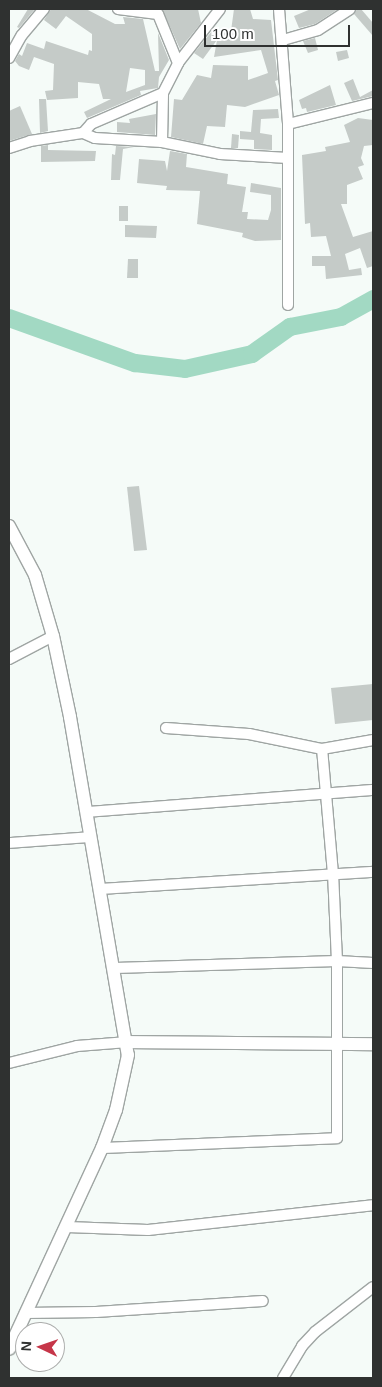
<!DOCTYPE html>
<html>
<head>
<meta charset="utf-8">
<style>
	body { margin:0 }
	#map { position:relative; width:382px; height:1387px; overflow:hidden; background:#f5fbf8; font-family:Helvetica,sans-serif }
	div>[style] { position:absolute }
	.river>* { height:18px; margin:-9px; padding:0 9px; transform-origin:9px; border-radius:9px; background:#a2d9c3 }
	.building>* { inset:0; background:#c5cbc8 }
	.roads { filter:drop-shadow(1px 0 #9fa5a3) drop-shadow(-1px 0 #9fa5a3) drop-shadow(0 1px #9fa5a3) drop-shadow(0 -1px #9fa5a3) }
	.minor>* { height:10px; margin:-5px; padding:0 5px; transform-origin:5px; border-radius:5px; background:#fff }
	.major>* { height:12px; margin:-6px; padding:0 6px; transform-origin:6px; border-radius:6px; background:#fff }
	span { translate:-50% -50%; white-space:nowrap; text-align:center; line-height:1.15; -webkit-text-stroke:4.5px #fff; paint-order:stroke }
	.frame { position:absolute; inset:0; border:10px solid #2f3130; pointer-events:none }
	.north { position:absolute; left:15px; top:1322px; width:50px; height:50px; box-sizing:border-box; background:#fff; border:1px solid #acadac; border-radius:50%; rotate:273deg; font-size:14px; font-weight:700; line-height:20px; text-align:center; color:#2f3130 }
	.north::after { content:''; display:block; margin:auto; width:18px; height:22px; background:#c63649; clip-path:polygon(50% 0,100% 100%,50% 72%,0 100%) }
	.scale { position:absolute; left:204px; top:25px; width:146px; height:22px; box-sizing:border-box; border:2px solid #2f3130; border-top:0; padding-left:6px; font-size:15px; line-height:18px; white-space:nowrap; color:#2f3130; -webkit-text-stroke:4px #fff; paint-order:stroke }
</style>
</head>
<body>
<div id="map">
	<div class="river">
		<i style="left:9px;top:318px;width:134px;rotate:19.7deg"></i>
		<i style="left:135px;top:363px;width:50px;rotate:6.8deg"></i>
		<i style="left:185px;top:369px;width:69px;rotate:-12.6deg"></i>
		<i style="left:252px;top:354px;width:47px;rotate:-35.4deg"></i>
		<i style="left:290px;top:327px;width:52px;rotate:-11.1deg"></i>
		<i style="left:341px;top:317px;width:37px;rotate:-29deg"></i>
	</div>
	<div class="building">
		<i style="clip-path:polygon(28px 9px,35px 9px,19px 28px,17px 27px)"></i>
		<i style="clip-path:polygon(evenodd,51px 9px,86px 9px,115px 24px,125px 24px,123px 17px,143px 19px,155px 71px,159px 71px,158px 33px,169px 60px,159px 77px,158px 88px,140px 91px,141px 95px,87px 118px,84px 112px,111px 99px,103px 99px,99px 84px,78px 82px,78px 98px,47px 100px,45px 91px,53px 90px,54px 64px,34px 57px,29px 70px,19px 66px,15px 61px,19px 54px,22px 56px,27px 43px,44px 49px,46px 41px,88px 55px,89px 50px,92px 51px,92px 34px,66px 16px,56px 29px,44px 20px,51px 9px,130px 68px,145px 70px,145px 85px,126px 92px,130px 68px)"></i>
		<i style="clip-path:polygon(162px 9px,198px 9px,201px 23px,180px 49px)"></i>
		<i style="clip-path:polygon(234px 9px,250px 9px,253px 19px,271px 20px,278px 80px,275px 81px,279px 95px,245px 107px,227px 105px,225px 127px,207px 126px,203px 144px,171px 137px,174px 99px,182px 100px,197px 75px,211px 78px,213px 65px,248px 66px,248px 80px,268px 73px,261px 50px,214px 57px,217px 40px,203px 59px,194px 53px,212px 31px,231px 31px)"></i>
		<i style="clip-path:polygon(311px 9px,338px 9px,315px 24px,299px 28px,294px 16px)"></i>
		<i style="clip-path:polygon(357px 9px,361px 9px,373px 23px,373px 36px,354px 14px)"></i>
		<i style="clip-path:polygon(315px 38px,318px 50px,308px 53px,303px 41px)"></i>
		<i style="clip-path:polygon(347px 50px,349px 58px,338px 61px,336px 52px)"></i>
		<i style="clip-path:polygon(353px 79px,360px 97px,373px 90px,373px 96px,352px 101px,344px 83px)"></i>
		<i style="clip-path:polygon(330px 85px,336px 105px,307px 112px,306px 108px,302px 109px,299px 100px)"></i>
		<i style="clip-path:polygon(39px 99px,46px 99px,48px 131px,40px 133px)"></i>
		<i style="clip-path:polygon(20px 106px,32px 134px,9px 141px,9px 111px)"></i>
		<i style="clip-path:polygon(278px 109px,279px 118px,261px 119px,260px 133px,272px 135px,272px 150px,254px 149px,254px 140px,240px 139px,240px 131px,251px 132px,253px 110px)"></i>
		<i style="clip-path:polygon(156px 114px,155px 135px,117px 132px,117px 122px,130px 123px,129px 119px)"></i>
		<i style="clip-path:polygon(358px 118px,373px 120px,373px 145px,364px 146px,361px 158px,364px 165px,358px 167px,363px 179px,347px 185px,347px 204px,341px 204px,353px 237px,373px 231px,373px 266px,367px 268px,360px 248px,345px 254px,349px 270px,361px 268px,362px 275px,326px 279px,325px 266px,312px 266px,312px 256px,331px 256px,326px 236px,311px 237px,310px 223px,305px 224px,302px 155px,326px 151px,325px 147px,350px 142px,344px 125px)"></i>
		<i style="clip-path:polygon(232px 134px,239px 135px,238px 148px,231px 148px)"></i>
		<i style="clip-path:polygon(48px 145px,48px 150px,96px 151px,95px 161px,41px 162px,41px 146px)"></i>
		<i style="clip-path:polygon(116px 146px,134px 147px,123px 149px,120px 180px,111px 180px,112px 154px,115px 155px)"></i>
		<i style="clip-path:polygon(170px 151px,187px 154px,186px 167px,228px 174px,227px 184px,246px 187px,242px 212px,248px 212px,247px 219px,268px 220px,271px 210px,271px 195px,250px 192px,251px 183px,281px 188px,281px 240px,255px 241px,242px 237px,243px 233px,197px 224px,200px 191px,166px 190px,167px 186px,137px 183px,139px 159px,165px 161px,167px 171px)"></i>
		<i style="clip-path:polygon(119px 206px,128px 206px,128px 221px,119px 221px)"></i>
		<i style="clip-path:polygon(125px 225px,157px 226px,156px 238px,125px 237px)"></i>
		<i style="clip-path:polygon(128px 259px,138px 259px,138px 278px,127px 278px)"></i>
		<i style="clip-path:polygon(139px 486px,147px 550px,134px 551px,127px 487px)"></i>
		<i style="clip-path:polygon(373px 684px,373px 720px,335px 724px,331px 688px)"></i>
	</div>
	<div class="roads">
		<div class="minor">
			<i style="left:118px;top:9px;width:40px;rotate:7.1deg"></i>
			<i style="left:158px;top:14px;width:53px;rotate:67.8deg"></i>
			<i style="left:279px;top:9px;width:115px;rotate:85.5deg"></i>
			<i style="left:288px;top:124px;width:181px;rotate:90deg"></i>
			<i style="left:283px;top:40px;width:36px;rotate:-16deg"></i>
			<i style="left:318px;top:30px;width:38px;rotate:-33deg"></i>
			<i style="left:9px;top:58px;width:26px;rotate:-61deg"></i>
			<i style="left:22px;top:35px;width:34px;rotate:-50deg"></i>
			<i style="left:288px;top:124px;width:88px;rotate:-13.9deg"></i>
			<i style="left:83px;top:133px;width:12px;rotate:-48deg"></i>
			<i style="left:91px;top:124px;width:78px;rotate:-23.3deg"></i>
			<i style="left:162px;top:142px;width:49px;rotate:-88.8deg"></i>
			<i style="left:163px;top:93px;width:34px;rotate:-63deg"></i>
			<i style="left:178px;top:63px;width:68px;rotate:-52.1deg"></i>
			<i style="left:9px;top:148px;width:22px;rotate:-18deg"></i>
			<i style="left:30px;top:141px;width:54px;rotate:-8.6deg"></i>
			<i style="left:83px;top:133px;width:13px;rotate:23deg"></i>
			<i style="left:95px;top:138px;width:67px;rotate:3.4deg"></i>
			<i style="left:162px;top:142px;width:59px;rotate:11.7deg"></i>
			<i style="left:220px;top:154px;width:68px;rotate:3.4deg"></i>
			<i style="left:9px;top:659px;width:50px;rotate:-27.6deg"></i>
			<i style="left:166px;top:728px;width:83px;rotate:4.1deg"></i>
			<i style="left:249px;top:734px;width:75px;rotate:11.6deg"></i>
			<i style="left:322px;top:749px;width:52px;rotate:-10deg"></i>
			<i style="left:87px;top:812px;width:287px;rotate:-4.4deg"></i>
			<i style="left:9px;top:843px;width:82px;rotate:-4.2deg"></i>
			<i style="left:101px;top:889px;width:273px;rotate:-3.6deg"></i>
			<i style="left:115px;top:968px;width:222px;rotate:-1.8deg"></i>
			<i style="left:337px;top:961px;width:36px;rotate:3deg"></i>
			<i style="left:9px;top:1063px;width:70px;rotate:-14deg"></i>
			<i style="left:77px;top:1046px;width:51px;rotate:-4.5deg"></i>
			<i style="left:102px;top:1148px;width:235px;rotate:-2.4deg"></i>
			<i style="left:337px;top:1138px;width:177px;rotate:-90deg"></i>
			<i style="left:337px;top:961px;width:87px;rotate:-92.6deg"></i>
			<i style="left:333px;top:874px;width:125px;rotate:-95deg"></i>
			<i style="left:67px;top:1227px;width:81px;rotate:2.1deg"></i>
			<i style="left:148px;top:1230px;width:226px;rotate:-6.3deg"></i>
			<i style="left:25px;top:1313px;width:71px;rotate:-0.8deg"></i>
			<i style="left:96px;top:1312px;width:167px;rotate:-3.8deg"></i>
			<i style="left:283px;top:1378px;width:37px;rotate:-59deg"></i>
			<i style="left:302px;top:1346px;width:19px;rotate:-47deg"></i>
			<i style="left:315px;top:1332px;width:73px;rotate:-37.8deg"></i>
		</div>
		<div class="major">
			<i style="left:9px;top:526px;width:55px;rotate:62deg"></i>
			<i style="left:35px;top:575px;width:64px;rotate:73.6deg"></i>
			<i style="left:53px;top:636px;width:83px;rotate:78.1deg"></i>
			<i style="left:70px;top:717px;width:343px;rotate:80.3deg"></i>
			<i style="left:128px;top:1055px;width:56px;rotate:102.3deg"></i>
			<i style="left:116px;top:1110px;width:40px;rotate:110.2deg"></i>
			<i style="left:102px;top:1148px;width:221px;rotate:114.8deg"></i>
			<i style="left:128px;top:1042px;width:245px;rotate:0.5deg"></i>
		</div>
	</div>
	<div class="frame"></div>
	<div class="north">N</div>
	<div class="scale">100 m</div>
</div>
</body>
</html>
